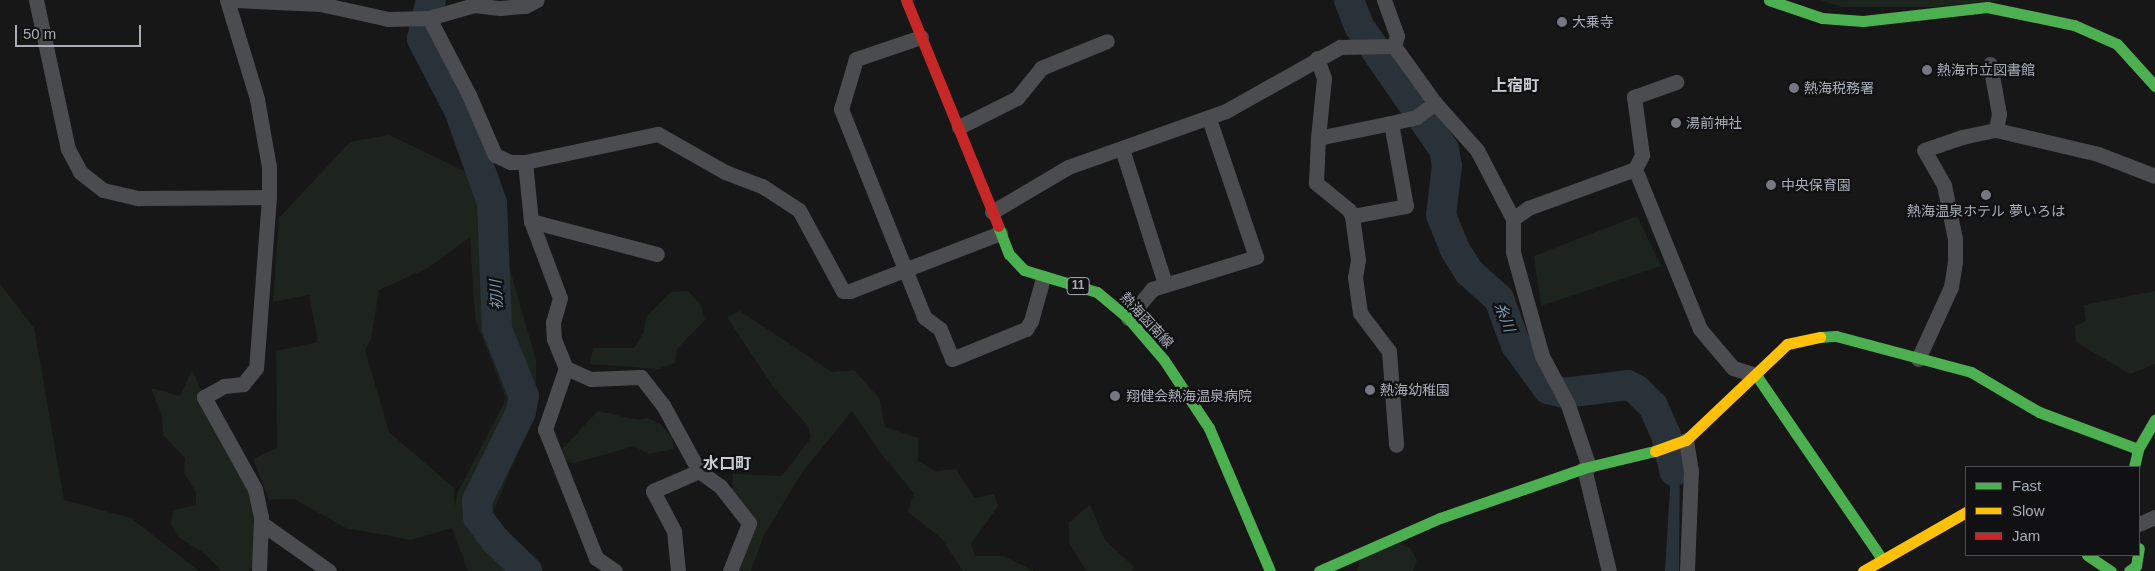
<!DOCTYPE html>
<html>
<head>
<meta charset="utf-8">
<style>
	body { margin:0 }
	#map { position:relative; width:2155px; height:571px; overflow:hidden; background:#171717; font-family:Arial,"Noto Sans JP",sans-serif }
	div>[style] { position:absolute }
	.green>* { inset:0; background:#1d241e }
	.water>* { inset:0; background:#2a3239 }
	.river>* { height:30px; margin:-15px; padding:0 15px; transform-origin:15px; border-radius:15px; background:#2a3239 }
	.street>* { height:15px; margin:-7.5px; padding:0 7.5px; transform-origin:7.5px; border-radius:7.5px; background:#4b4c50 }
	.fast>* { height:11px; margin:-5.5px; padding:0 5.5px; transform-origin:5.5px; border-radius:5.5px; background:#4caf50 }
	.slow>* { height:11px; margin:-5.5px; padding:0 5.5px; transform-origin:5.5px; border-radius:5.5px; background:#ffc107 }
	.jam>* { height:11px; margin:-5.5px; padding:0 5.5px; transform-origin:5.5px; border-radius:5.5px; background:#c62828 }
	.dots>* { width:14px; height:14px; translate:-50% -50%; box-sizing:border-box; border:2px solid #111113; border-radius:50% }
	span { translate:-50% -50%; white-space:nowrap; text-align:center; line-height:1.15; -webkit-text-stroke:4.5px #111113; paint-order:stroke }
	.shield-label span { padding:1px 4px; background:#111113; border:1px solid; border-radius:4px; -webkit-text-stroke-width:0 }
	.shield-label { font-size:12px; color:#a8adb8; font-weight:700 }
	.poi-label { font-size:14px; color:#a8adb8 }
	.left { translate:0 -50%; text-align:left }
	.street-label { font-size:14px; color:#a8adb8 }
	.water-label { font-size:15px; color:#7f9bb3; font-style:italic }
	.quarter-label { font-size:16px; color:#c9ccd4; font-weight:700 }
	.legend { position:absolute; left:1965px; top:466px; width:175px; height:90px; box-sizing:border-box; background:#111113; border:1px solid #4d4f55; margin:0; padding:6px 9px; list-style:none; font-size:15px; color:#a8adb8 }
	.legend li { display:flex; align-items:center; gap:10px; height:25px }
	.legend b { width:25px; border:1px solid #4d4f55 }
	.scale { position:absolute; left:15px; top:25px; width:126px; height:22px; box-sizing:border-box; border:2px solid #a8adb8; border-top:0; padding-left:6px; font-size:15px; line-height:18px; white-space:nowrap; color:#a8adb8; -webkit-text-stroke:4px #111113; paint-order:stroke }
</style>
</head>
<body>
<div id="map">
	<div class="green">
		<i style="clip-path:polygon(1820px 0,2001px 0,1935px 7px,1842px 7px)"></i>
		<i style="clip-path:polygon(evenodd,389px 135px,477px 177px,495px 192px,497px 224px,536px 360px,536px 409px,492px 515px,543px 571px,468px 571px,452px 528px,411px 540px,346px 528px,294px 499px,269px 500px,253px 459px,277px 448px,276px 351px,318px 342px,309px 295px,273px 302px,279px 218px,350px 142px,389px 135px,470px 237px,475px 318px,506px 399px,457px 494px,455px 507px,454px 488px,389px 432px,365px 350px,371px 339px,379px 290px,428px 268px,470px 237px)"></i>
		<i style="clip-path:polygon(1637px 216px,1661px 266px,1541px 306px,1534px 256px)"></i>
		<i style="clip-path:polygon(0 284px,34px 328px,64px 500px,131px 518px,199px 571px,0 571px)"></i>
		<i style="clip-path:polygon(688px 291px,701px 305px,705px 320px,677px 349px,675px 363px,658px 369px,590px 364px,593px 348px,634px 348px,644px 332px,646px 317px,671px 292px)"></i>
		<i style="clip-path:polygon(2155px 291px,2155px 364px,2130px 374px,2076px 342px,2075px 326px,2086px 321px,2084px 305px)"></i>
		<i style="clip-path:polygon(740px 311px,832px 372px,854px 370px,879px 398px,885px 427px,918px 438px,918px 461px,935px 471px,956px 469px,975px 498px,994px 494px,998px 506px,971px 544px,975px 556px,1003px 556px,1034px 571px,963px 571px,942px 539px,908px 512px,914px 493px,881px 454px,852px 411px,803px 471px,764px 535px,751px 571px,731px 571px,748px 526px,732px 491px,733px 474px,782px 476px,811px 438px,808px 426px,774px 388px,727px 317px)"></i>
		<i style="clip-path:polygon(192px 370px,236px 466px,252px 491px,254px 565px,248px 571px,222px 571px,204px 553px,178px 537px,171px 524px,173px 510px,196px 505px,196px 492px,184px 473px,185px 458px,163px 435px,162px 416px,151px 388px,180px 396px)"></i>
		<i style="clip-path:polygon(598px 411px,638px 420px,648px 418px,660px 424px,672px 437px,674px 449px,648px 454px,634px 446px,575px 463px,564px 461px,562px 449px)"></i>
		<i style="clip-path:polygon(1090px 505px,1105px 540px,1134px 567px,1131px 571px,1086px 571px,1069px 542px,1069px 522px)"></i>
		<i style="clip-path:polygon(1394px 542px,1410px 548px,1417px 560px,1413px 571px,1357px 571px,1361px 559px)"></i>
	</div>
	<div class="water">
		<i style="clip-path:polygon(1669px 427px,1680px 454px,1679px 571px,1665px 571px,1670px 488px,1665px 457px,1657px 438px)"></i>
	</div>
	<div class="river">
		<i style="left:431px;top:0;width:40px;rotate:103deg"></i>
		<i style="left:422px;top:39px;width:80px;rotate:62.5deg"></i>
		<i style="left:459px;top:110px;width:99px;rotate:70.5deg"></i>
		<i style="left:492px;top:203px;width:126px;rotate:87.7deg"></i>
		<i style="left:497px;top:329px;width:72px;rotate:68.1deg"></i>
		<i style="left:524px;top:396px;width:16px;rotate:101deg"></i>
		<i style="left:521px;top:412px;width:99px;rotate:116.3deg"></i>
		<i style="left:477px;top:501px;width:16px;rotate:86deg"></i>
		<i style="left:478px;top:517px;width:29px;rotate:54deg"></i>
		<i style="left:495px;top:540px;width:45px;rotate:44.1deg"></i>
		<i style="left:1349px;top:0;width:28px;rotate:69deg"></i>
		<i style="left:1359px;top:26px;width:150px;rotate:55.4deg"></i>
		<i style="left:1444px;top:149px;width:17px;rotate:80deg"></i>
		<i style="left:1447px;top:166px;width:49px;rotate:97deg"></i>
		<i style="left:1441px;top:215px;width:35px;rotate:68deg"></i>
		<i style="left:1454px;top:248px;width:28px;rotate:58deg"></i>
		<i style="left:1469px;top:272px;width:40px;rotate:42deg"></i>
		<i style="left:1499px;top:299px;width:49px;rotate:69.7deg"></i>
		<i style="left:1516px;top:345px;width:54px;rotate:54deg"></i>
		<i style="left:1548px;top:389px;width:16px;rotate:14deg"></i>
		<i style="left:1564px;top:393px;width:64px;rotate:-7.1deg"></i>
		<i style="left:1628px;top:385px;width:10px;rotate:29deg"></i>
		<i style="left:1637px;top:390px;width:23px;rotate:45deg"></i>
		<i style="left:1653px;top:406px;width:32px;rotate:66deg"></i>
		<i style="left:1666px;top:435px;width:37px;rotate:77deg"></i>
	</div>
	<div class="street">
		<i style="left:36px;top:0;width:152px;rotate:77.9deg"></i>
		<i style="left:68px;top:149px;width:26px;rotate:62deg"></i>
		<i style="left:80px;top:172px;width:29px;rotate:38deg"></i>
		<i style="left:103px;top:190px;width:37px;rotate:13deg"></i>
		<i style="left:139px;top:198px;width:130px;rotate:-0.4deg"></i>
		<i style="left:227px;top:0;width:103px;rotate:73.1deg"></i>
		<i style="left:257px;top:99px;width:69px;rotate:80deg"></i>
		<i style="left:269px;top:167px;width:30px;rotate:90deg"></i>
		<i style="left:269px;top:197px;width:171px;rotate:94.3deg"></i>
		<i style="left:256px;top:368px;width:21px;rotate:129deg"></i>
		<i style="left:243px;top:384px;width:19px;rotate:174deg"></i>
		<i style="left:224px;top:386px;width:23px;rotate:151deg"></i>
		<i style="left:204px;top:397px;width:105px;rotate:61deg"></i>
		<i style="left:255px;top:489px;width:29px;rotate:78deg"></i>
		<i style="left:261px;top:517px;width:54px;rotate:92.1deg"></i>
		<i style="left:235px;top:0;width:85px;rotate:2.7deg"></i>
		<i style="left:320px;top:4px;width:70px;rotate:12.4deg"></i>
		<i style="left:388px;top:19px;width:41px;rotate:-1.4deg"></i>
		<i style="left:429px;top:18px;width:47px;rotate:-16.1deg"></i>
		<i style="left:474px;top:5px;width:26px;rotate:7deg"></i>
		<i style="left:500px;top:8px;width:25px;rotate:-5deg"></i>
		<i style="left:525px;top:6px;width:13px;rotate:-27deg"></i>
		<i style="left:1384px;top:0;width:38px;rotate:70deg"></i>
		<i style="left:1397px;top:36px;width:10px;rotate:107deg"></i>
		<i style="left:429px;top:18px;width:87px;rotate:62.5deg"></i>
		<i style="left:469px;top:95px;width:65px;rotate:66.6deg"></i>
		<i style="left:495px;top:155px;width:17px;rotate:25deg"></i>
		<i style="left:510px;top:162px;width:15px"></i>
		<i style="left:525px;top:162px;width:136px;rotate:-11.9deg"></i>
		<i style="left:658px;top:134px;width:77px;rotate:29.6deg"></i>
		<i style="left:725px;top:172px;width:40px;rotate:21deg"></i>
		<i style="left:762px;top:186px;width:44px;rotate:33deg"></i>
		<i style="left:799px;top:210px;width:92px;rotate:61.5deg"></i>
		<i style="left:843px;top:291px;width:7px"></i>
		<i style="left:850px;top:291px;width:161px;rotate:-21.1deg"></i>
		<i style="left:921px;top:37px;width:69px;rotate:161.3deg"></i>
		<i style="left:856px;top:59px;width:52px;rotate:106.7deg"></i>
		<i style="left:841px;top:109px;width:224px;rotate:68.2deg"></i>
		<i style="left:924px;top:317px;width:20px;rotate:37deg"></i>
		<i style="left:940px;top:329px;width:32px;rotate:68deg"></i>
		<i style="left:952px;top:359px;width:80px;rotate:-22.1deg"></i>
		<i style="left:1026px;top:329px;width:9px;rotate:-58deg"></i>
		<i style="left:1031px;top:321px;width:45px;rotate:-74.4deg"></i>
		<i style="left:1394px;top:46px;width:70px;rotate:54.3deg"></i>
		<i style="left:1435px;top:103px;width:63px;rotate:48.2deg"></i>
		<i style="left:1477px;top:150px;width:78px;rotate:62.4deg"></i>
		<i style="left:1513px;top:219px;width:33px;rotate:90deg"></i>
		<i style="left:1513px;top:252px;width:108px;rotate:74.4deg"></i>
		<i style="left:1542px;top:356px;width:55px;rotate:62deg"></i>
		<i style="left:1568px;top:405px;width:65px;rotate:71.3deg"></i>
		<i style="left:1317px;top:58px;width:21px;rotate:71deg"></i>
		<i style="left:1324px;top:78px;width:60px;rotate:95.7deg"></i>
		<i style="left:1318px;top:138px;width:75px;rotate:-11.6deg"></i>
		<i style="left:1391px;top:123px;width:84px;rotate:79.8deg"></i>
		<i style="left:1406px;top:206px;width:55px;rotate:169.5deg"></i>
		<i style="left:1352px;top:216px;width:7px;rotate:-117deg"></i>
		<i style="left:1349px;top:210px;width:43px;rotate:-140.7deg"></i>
		<i style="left:1316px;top:183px;width:45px;rotate:-87.5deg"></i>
		<i style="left:1990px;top:64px;width:51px;rotate:79.8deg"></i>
		<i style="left:1999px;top:114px;width:16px;rotate:101deg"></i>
		<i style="left:1391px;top:123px;width:26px;rotate:-13deg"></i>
		<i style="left:1416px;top:117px;width:24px;rotate:-36deg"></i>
		<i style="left:959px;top:127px;width:65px;rotate:-26.6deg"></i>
		<i style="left:1017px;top:98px;width:38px;rotate:-51deg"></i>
		<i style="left:1041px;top:68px;width:71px;rotate:-22.2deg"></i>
		<i style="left:1122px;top:149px;width:142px;rotate:72.3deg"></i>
		<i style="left:525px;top:162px;width:59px;rotate:84.2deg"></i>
		<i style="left:531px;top:221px;width:82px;rotate:69.4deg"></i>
		<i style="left:560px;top:298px;width:25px;rotate:106deg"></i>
		<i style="left:553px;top:322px;width:17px;rotate:87deg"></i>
		<i style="left:554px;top:339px;width:31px;rotate:68deg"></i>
		<i style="left:566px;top:368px;width:27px;rotate:24deg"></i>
		<i style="left:591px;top:379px;width:50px;rotate:-2.3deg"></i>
		<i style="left:641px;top:377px;width:36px;rotate:52deg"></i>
		<i style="left:663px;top:405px;width:75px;rotate:61.4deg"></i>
		<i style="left:699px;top:471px;width:26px;rotate:36deg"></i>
		<i style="left:720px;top:486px;width:47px;rotate:51.9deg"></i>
		<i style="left:749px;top:523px;width:52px;rotate:111.6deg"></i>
		<i style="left:1635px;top:169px;width:173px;rotate:67.9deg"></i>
		<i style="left:1700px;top:329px;width:51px;rotate:49.8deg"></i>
		<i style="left:1733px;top:368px;width:24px;rotate:17deg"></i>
		<i style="left:992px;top:212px;width:88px;rotate:-30.6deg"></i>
		<i style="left:1068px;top:167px;width:168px;rotate:-19.5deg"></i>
		<i style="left:1226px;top:111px;width:131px;rotate:-29.3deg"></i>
		<i style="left:1340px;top:47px;width:54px;rotate:-1.1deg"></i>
		<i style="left:1352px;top:216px;width:44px;rotate:82.2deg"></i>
		<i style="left:1358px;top:260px;width:17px;rotate:100deg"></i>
		<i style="left:1355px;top:277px;width:36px;rotate:82deg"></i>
		<i style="left:1360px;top:313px;width:48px;rotate:52.7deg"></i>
		<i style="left:1389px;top:351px;width:94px;rotate:85.7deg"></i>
		<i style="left:1513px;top:219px;width:19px;rotate:-36deg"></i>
		<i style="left:1528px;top:208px;width:114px;rotate:-20deg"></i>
		<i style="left:1635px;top:169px;width:16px;rotate:-63deg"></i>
		<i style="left:1642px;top:155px;width:59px;rotate:-97.9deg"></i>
		<i style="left:1634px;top:97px;width:45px;rotate:-19.7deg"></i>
		<i style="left:531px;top:221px;width:130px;rotate:14.7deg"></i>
		<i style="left:1128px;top:318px;width:38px;rotate:-50deg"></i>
		<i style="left:1152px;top:289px;width:109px;rotate:-17.1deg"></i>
		<i style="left:1256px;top:257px;width:146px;rotate:-108.8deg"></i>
		<i style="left:1918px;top:359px;width:79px;rotate:-65.4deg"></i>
		<i style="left:1951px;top:287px;width:26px;rotate:-81deg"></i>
		<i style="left:1955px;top:261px;width:22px;rotate:-90deg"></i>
		<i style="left:1955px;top:239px;width:55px;rotate:-101.5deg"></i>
		<i style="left:1944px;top:185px;width:40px;rotate:-119.7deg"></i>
		<i style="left:1924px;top:150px;width:40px;rotate:-18.9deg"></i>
		<i style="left:1962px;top:137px;width:35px;rotate:-12deg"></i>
		<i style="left:1996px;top:130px;width:105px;rotate:13.2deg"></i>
		<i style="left:2098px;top:154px;width:61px;rotate:21.1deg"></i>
		<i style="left:566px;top:368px;width:65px;rotate:109deg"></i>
		<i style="left:545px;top:429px;width:139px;rotate:68.4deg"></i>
		<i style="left:596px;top:558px;width:23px;rotate:34deg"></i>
		<i style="left:1686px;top:440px;width:30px;rotate:81deg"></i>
		<i style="left:1691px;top:470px;width:101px;rotate:92.3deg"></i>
		<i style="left:1584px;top:468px;width:106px;rotate:76.4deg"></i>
		<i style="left:261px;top:523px;width:83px;rotate:35.2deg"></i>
		<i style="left:2139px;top:524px;width:17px;rotate:-24deg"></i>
		<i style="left:678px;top:571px;width:40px;rotate:-95.7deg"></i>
		<i style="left:674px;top:531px;width:45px;rotate:-117.7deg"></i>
		<i style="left:653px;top:491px;width:50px;rotate:-23.5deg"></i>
	</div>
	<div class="fast">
		<i style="left:1769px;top:0;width:56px;rotate:18.8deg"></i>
		<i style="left:1822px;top:18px;width:41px;rotate:4.2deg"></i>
		<i style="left:1863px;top:21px;width:125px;rotate:-6.4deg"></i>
		<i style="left:1987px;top:7px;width:89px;rotate:11.7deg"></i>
		<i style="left:2074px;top:25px;width:47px;rotate:23.8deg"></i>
		<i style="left:2117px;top:44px;width:57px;rotate:47.9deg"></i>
		<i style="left:998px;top:226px;width:30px;rotate:69deg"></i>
		<i style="left:1009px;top:254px;width:22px;rotate:47deg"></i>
		<i style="left:1024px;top:270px;width:76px;rotate:16.8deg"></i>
		<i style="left:1097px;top:292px;width:40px;rotate:40deg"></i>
		<i style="left:1128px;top:318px;width:55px;rotate:49.4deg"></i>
		<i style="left:1164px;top:360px;width:82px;rotate:56.5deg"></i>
		<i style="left:1209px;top:428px;width:155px;rotate:66.9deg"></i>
		<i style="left:1820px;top:337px;width:16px;rotate:-4deg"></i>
		<i style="left:1836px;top:336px;width:140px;rotate:14.9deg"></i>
		<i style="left:1971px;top:372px;width:79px;rotate:30.5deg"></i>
		<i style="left:2039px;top:412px;width:106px;rotate:20.5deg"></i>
		<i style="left:1756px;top:375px;width:223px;rotate:55.6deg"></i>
		<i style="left:2134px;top:467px;width:18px;rotate:-77deg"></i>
		<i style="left:2138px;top:449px;width:34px;rotate:-60deg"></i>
		<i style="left:2087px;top:555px;width:29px;rotate:34deg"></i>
		<i style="left:1319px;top:571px;width:132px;rotate:-23.7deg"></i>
		<i style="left:1440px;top:518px;width:152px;rotate:-19.1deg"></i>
		<i style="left:1584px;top:468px;width:73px;rotate:-13.5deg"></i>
		<i style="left:2129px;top:571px;width:9px;rotate:-36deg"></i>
		<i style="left:2136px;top:566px;width:18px;rotate:-81deg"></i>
	</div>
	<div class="slow">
		<i style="left:1655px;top:451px;width:33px;rotate:-20deg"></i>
		<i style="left:1686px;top:440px;width:139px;rotate:-43.5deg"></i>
		<i style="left:1787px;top:344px;width:34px;rotate:-12deg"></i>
		<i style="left:1863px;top:571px;width:119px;rotate:-29.8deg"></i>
	</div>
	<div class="jam">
		<i style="left:906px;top:0;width:244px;rotate:67.8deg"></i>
	</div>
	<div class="dots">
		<i style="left:1562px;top:22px;background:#757880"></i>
		<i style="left:1927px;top:70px;background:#757880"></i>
		<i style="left:1794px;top:88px;background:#757880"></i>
		<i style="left:1676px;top:123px;background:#757880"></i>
		<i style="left:1771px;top:185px;background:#757880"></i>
		<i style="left:1986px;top:195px;background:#757880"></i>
		<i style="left:1370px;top:390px;background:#757880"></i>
		<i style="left:1115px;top:396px;background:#757880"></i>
	</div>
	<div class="shield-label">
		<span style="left:1078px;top:286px">11</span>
	</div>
	<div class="poi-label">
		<span class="left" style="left:1572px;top:22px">大乗寺</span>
		<span class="left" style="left:1937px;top:70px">熱海市立図書館</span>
		<span class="left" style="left:1804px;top:88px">熱海税務署</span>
		<span class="left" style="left:1686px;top:123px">湯前神社</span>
		<span class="left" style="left:1781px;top:185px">中央保育園</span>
		<span style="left:1986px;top:211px">熱海温泉ホテル 夢いろは</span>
		<span class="left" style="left:1380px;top:390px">熱海幼稚園</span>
		<span class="left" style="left:1126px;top:396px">翔健会熱海温泉病院</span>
	</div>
	<div class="street-label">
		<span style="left:1147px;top:320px;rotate:47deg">熱海函南線</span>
	</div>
	<div class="water-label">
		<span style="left:496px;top:295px;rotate:-92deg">初川</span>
		<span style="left:1505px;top:317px;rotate:69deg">糸川</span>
	</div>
	<div class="quarter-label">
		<span style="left:1515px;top:86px">上宿町</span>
		<span style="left:727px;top:464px">水口町</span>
	</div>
	<ul class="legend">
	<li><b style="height:6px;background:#4caf50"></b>Fast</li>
	<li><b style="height:6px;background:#ffc107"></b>Slow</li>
	<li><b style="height:6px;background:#c62828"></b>Jam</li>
	</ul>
	<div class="scale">50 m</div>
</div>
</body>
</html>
